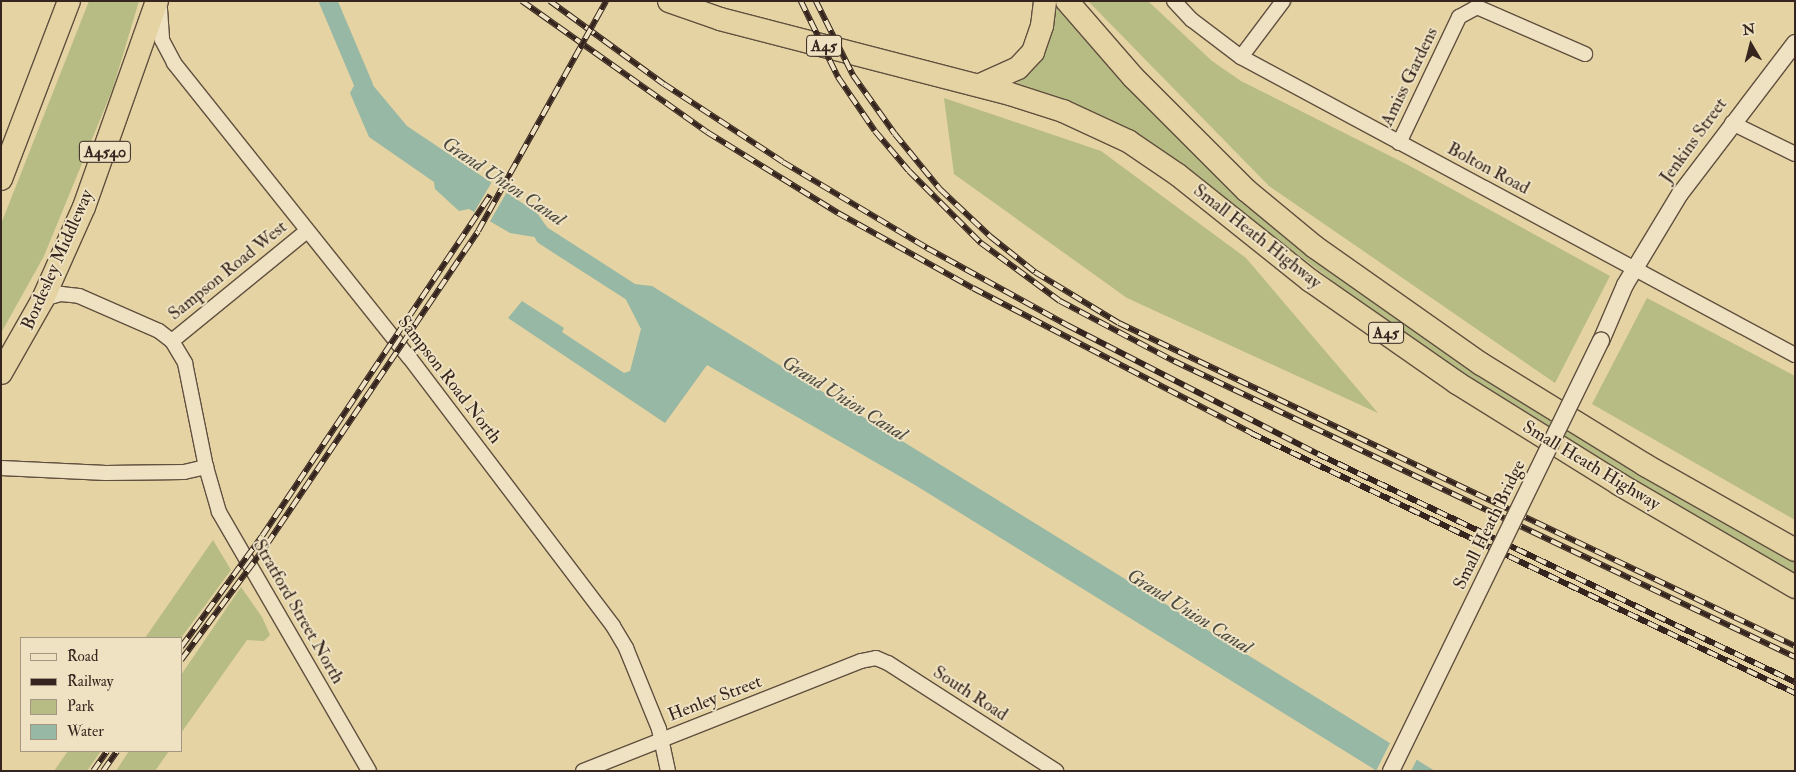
<!DOCTYPE html>
<html>
<head>
<meta charset="utf-8">
<style>
	body { margin:0 }
	#map { position:relative; width:1796px; height:772px; overflow:hidden; background:#e5d3a3; font-family:"IM FELL Double Pica",serif }
	div>[style] { position:absolute }
	.green>* { inset:0; background:#b6bc84 }
	.water>* { inset:0; background:#96b8a4 }
	.pier>* { inset:0; background:#e5d3a3 }
	.canal>* { height:18px; margin:-9px; padding:0 9px; transform-origin:9px; border-radius:9px; background:#96b8a4 }
	.roads { filter:drop-shadow(1px 0 #61503f) drop-shadow(-1px 0 #61503f) drop-shadow(0 1px #61503f) drop-shadow(0 -1px #61503f) }
	.minor>* { height:14px; margin:-7px; padding:0 7px; transform-origin:7px; border-radius:7px; background:#eee2c3 }
	.tertiary>* { height:16px; margin:-8px; padding:0 8px; transform-origin:8px; border-radius:8px; background:#eee2c3 }
	.trunk>* { height:22px; margin:-11px; padding:0 11px; transform-origin:11px; border-radius:11px; background:#e5d3a3 }
	.rail>* { height:5.5px; margin-top:-2.75px; transform-origin:0; background:repeating-linear-gradient(90deg,#eee2c3 0 11px,#35251e 0 22px); box-sizing:border-box; border-block:1px solid #35251e }
	.bridges { filter:drop-shadow(1px 0 #61503f) drop-shadow(-1px 0 #61503f) drop-shadow(0 1px #61503f) drop-shadow(0 -1px #61503f) }
	.tertiary-bridge>* { height:16px; margin:-8px; padding:0 8px; transform-origin:8px; border-radius:8px; background:#eee2c3 }
	span { translate:-50% -50%; white-space:nowrap; text-align:center; line-height:1.15; -webkit-text-stroke:4px #eee2c3; paint-order:stroke }
	.shield-label span { padding:1px 4px; background:#eee2c3; border:1px solid; border-radius:4px; -webkit-text-stroke-width:0 }
	.shield-label { font-size:16px; color:#35251e; font-weight:700 }
	.street-label { font-size:18px; color:#35251e }
	.water-label { font-size:19px; color:#4d4a40; font-style:italic }
	.frame { position:absolute; inset:0; border:2px solid #35251e; pointer-events:none }
	.legend { position:absolute; left:20px; top:637px; width:162px; height:115px; box-sizing:border-box; background:#eee2c3; border:1px solid #a49681; margin:0; padding:6px 9px; list-style:none; font-size:15px; color:#35251e }
	.legend li { display:flex; align-items:center; gap:10px; height:25px }
	.legend b { width:25px; border:1px solid #a49681 }
	.north { position:absolute; left:1726px; top:20px; width:50px; height:50px; -webkit-text-stroke:4px #eee2c3; paint-order:stroke; rotate:352deg; font-size:14px; font-weight:700; line-height:20px; text-align:center; color:#35251e }
	.north::after { content:''; display:block; margin:auto; width:18px; height:22px; background:#35251e; clip-path:polygon(50% 0,100% 100%,50% 72%,0 100%) }
</style>
</head>
<body>
<div id="map">
	<div class="green">
		<i style="clip-path:polygon(89px 1px,139px 1px,113px 88px,44px 256px,1px 333px,1px 224px)"></i>
		<i style="clip-path:polygon(1088px 1px,1148px 1px,1212px 61px,1241px 81px,1408px 165px,1610px 276px,1555px 383px,1269px 186px)"></i>
		<i style="clip-path:polygon(1057px 8px,1194px 152px,1240px 194px,1795px 561px,1795px 573px,1577px 454px,1431px 356px,1186px 169px,1109px 119px,1016px 84px,1042px 59px)"></i>
		<i style="clip-path:polygon(944px 98px,1101px 151px,1246px 258px,1378px 413px,1127px 298px,954px 174px)"></i>
		<i style="clip-path:polygon(1647px 298px,1795px 376px,1795px 520px,1592px 404px)"></i>
		<i style="clip-path:polygon(213px 540px,231px 570px,181px 638px,145px 638px)"></i>
		<i style="clip-path:polygon(241px 587px,262px 617px,270px 635px,264px 641px,247px 640px,181px 733px,181px 675px)"></i>
		<i style="clip-path:polygon(68px 751px,101px 751px,87px 771px,54px 771px)"></i>
		<i style="clip-path:polygon(129px 751px,169px 751px,155px 771px,116px 771px)"></i>
	</div>
	<div class="water">
		<i style="clip-path:polygon(356px 65px,407px 126px,537px 213px,562px 248px,558px 251px,534px 237px,510px 233px,469px 209px,459px 211px,435px 189px,434px 182px,369px 137px,350px 93px,356px 82px)"></i>
		<i style="clip-path:polygon(613px 277px,625px 283px,652px 286px,1435px 771px,1377px 771px,915px 485px,707px 365px,665px 423px,508px 318px,522px 301px,564px 328px,562px 332px,624px 373px,630px 371px,641px 329px,620px 288px,610px 283px)"></i>
	</div>
	<div class="pier">
		<i style="clip-path:polygon(493px 180px,508px 190px,489px 223px,473px 214px)"></i>
		<i style="clip-path:polygon(1391px 741px,1418px 757px,1411px 771px,1376px 771px)"></i>
	</div>
	<div class="canal">
		<i style="left:328px;top:1px;width:92px;rotate:67deg"></i>
		<i style="left:544px;top:236px;width:103px;rotate:32.8deg"></i>
	</div>
	<div class="roads">
		<div class="minor">
			<i style="left:1174px;top:1px;width:26px;rotate:47deg"></i>
			<i style="left:1192px;top:20px;width:61px;rotate:37.1deg"></i>
			<i style="left:1241px;top:57px;width:629px;rotate:28.28deg"></i>
			<i style="left:160px;top:9px;width:31px;rotate:86deg"></i>
			<i style="left:162px;top:40px;width:26px;rotate:62deg"></i>
			<i style="left:174px;top:63px;width:376px;rotate:51.4deg"></i>
			<i style="left:409px;top:357px;width:338px;rotate:52.8deg"></i>
			<i style="left:613px;top:626px;width:26px;rotate:59deg"></i>
			<i style="left:626px;top:648px;width:87px;rotate:67.8deg"></i>
			<i style="left:659px;top:729px;width:43px;rotate:77.9deg"></i>
			<i style="left:1241px;top:57px;width:70px;rotate:-53.1deg"></i>
			<i style="left:1732px;top:123px;width:70px;rotate:26.2deg"></i>
			<i style="left:1399px;top:143px;width:140px;rotate:-64.5deg"></i>
			<i style="left:1459px;top:17px;width:21px;rotate:-29deg"></i>
			<i style="left:1477px;top:7px;width:118px;rotate:23.5deg"></i>
			<i style="left:43px;top:299px;width:19px;rotate:-16deg"></i>
			<i style="left:61px;top:294px;width:18px;rotate:6deg"></i>
			<i style="left:79px;top:296px;width:87px;rotate:23.6deg"></i>
			<i style="left:159px;top:331px;width:16px;rotate:38deg"></i>
			<i style="left:172px;top:341px;width:26px;rotate:59deg"></i>
			<i style="left:185px;top:363px;width:106px;rotate:78.6deg"></i>
			<i style="left:206px;top:467px;width:47px;rotate:73.9deg"></i>
			<i style="left:219px;top:512px;width:299px;rotate:59.9deg"></i>
			<i style="left:172px;top:341px;width:174px;rotate:-39.2deg"></i>
			<i style="left:1px;top:468px;width:105px;rotate:2.7deg"></i>
			<i style="left:106px;top:473px;width:78px;rotate:-0.7deg"></i>
			<i style="left:184px;top:472px;width:23px;rotate:-13deg"></i>
			<i style="left:583px;top:771px;width:299px;rotate:-21.6deg"></i>
			<i style="left:861px;top:661px;width:15px;rotate:-11deg"></i>
			<i style="left:876px;top:658px;width:13px;rotate:23deg"></i>
			<i style="left:888px;top:663px;width:200px;rotate:32.7deg"></i>
		</div>
		<div class="tertiary">
			<i style="left:1601px;top:341px;width:61px;rotate:-66.8deg"></i>
			<i style="left:1625px;top:285px;width:106px;rotate:-58.9deg"></i>
			<i style="left:1680px;top:194px;width:190px;rotate:-52.7deg"></i>
		</div>
		<div class="trunk">
			<i style="left:669px;top:1px;width:54px;rotate:19.4deg"></i>
			<i style="left:720px;top:19px;width:300px;rotate:14.5deg"></i>
			<i style="left:1010px;top:94px;width:56px;rotate:17.8deg"></i>
			<i style="left:1063px;top:111px;width:72px;rotate:24.8deg"></i>
			<i style="left:1128px;top:141px;width:60px;rotate:34.2deg"></i>
			<i style="left:1178px;top:175px;width:170px;rotate:38.6deg"></i>
			<i style="left:1311px;top:281px;width:178px;rotate:34.9deg"></i>
			<i style="left:1457px;top:383px;width:191px;rotate:31.9deg"></i>
			<i style="left:1619px;top:484px;width:204px;rotate:30.3deg"></i>
			<i style="left:1067px;top:1px;width:101px;rotate:49deg"></i>
			<i style="left:1133px;top:77px;width:160px;rotate:45deg"></i>
			<i style="left:1246px;top:190px;width:89px;rotate:39.6deg"></i>
			<i style="left:1315px;top:247px;width:203px;rotate:35.2deg"></i>
			<i style="left:1481px;top:364px;width:193px;rotate:31.6deg"></i>
			<i style="left:1645px;top:465px;width:172px;rotate:29.5deg"></i>
			<i style="left:980px;top:85px;width:42px;rotate:-24.1deg"></i>
			<i style="left:1018px;top:68px;width:22px;rotate:-47deg"></i>
			<i style="left:1033px;top:52px;width:28px;rotate:-71deg"></i>
			<i style="left:1042px;top:26px;width:25px;rotate:-83deg"></i>
			<i style="left:1px;top:179px;width:191px;rotate:-69.1deg"></i>
			<i style="left:1px;top:373px;width:85px;rotate:-60.4deg"></i>
			<i style="left:43px;top:299px;width:101px;rotate:-66deg"></i>
			<i style="left:84px;top:207px;width:219px;rotate:-70.5deg"></i>
		</div>
	</div>
	<div class="rail">
		<i style="left:522px;top:1px;width:227px;rotate:35.3deg"></i>
		<i style="left:707px;top:132px;width:154px;rotate:31.7deg"></i>
		<i style="left:838px;top:213px;width:154px;rotate:29.1deg"></i>
		<i style="left:973px;top:288px;width:314px;rotate:27.5deg"></i>
		<i style="left:1251px;top:433px;width:603px;rotate:25.55deg"></i>
		<i style="left:550px;top:1px;width:141px;rotate:36.1deg"></i>
		<i style="left:664px;top:84px;width:142px;rotate:33.2deg"></i>
		<i style="left:783px;top:162px;width:168px;rotate:30.8deg"></i>
		<i style="left:927px;top:248px;width:160px;rotate:28.8deg"></i>
		<i style="left:1067px;top:325px;width:282px;rotate:27.2deg"></i>
		<i style="left:1318px;top:454px;width:529px;rotate:25.55deg"></i>
		<i style="left:801px;top:1px;width:85px;rotate:64deg"></i>
		<i style="left:838px;top:77px;width:65px;rotate:55.6deg"></i>
		<i style="left:875px;top:131px;width:52px;rotate:49.6deg"></i>
		<i style="left:909px;top:171px;width:102px;rotate:45deg"></i>
		<i style="left:981px;top:243px;width:98px;rotate:36.3deg"></i>
		<i style="left:1060px;top:301px;width:129px;rotate:27.8deg"></i>
		<i style="left:1174px;top:361px;width:688px;rotate:25.48deg"></i>
		<i style="left:816px;top:1px;width:83px;rotate:63.4deg"></i>
		<i style="left:853px;top:75px;width:72px;rotate:54.6deg"></i>
		<i style="left:895px;top:134px;width:71px;rotate:50.7deg"></i>
		<i style="left:940px;top:189px;width:70px;rotate:43.3deg"></i>
		<i style="left:991px;top:237px;width:56px;rotate:38.5deg"></i>
		<i style="left:1035px;top:272px;width:98px;rotate:31.3deg"></i>
		<i style="left:1119px;top:323px;width:749px;rotate:25.54deg"></i>
		<i style="left:181px;top:647px;width:137px;rotate:-53.9deg"></i>
		<i style="left:262px;top:536px;width:410px;rotate:-56.2deg"></i>
		<i style="left:181px;top:660px;width:144px;rotate:-53.4deg"></i>
		<i style="left:267px;top:544px;width:377px;rotate:-56deg"></i>
		<i style="left:478px;top:231px;width:263px;rotate:-60.9deg"></i>
		<i style="left:93px;top:771px;width:24px;rotate:-55deg"></i>
		<i style="left:103px;top:771px;width:24px;rotate:-55deg"></i>
	</div>
	<div class="bridges">
		<div class="tertiary-bridge">
			<i style="left:1391px;top:771px;width:479px;rotate:-64deg"></i>
		</div>
	</div>
	<div class="shield-label">
		<span style="left:824px;top:46px">A45</span>
		<span style="left:105px;top:152px">A4540</span>
		<span style="left:1386px;top:333px">A45</span>
	</div>
	<div class="street-label">
		<span style="left:1410px;top:77px;rotate:-64deg">Amiss Gardens</span>
		<span style="left:1694px;top:141px;rotate:-54deg">Jenkins Street</span>
		<span style="left:1488px;top:169px;rotate:28deg">Bolton Road</span>
		<span style="left:1257px;top:237px;rotate:38deg">Small Heath Highway</span>
		<span style="left:58px;top:260px;rotate:-66deg">Bordesley Middleway</span>
		<span style="left:228px;top:271px;rotate:-39deg">Sampson Road West</span>
		<span style="left:449px;top:380px;rotate:52deg">Sampson Road North</span>
		<span style="left:1591px;top:466px;rotate:31deg">Small Heath Highway</span>
		<span style="left:1490px;top:525px;rotate:-64deg">Small Heath Bridge</span>
		<span style="left:298px;top:612px;rotate:60deg">Stratford Street North</span>
		<span style="left:970px;top:694px;rotate:33deg">South Road</span>
		<span style="left:715px;top:699px;rotate:-21deg">Henley Street</span>
	</div>
	<div class="water-label">
		<span style="left:503px;top:182px;rotate:34deg">Grand Union Canal</span>
		<span style="left:844px;top:399px;rotate:32deg">Grand Union Canal</span>
		<span style="left:1189px;top:612px;rotate:32deg">Grand Union Canal</span>
	</div>
	<div class="frame"></div>
	<ul class="legend">
	<li><b style="height:6px;background:#eee2c3"></b>Road</li>
	<li><b style="height:6px;background:#35251e"></b>Railway</li>
	<li><b style="height:14px;background:#b6bc84"></b>Park</li>
	<li><b style="height:14px;background:#96b8a4"></b>Water</li>
	</ul>
	<div class="north">N</div>
</div>
</body>
</html>
